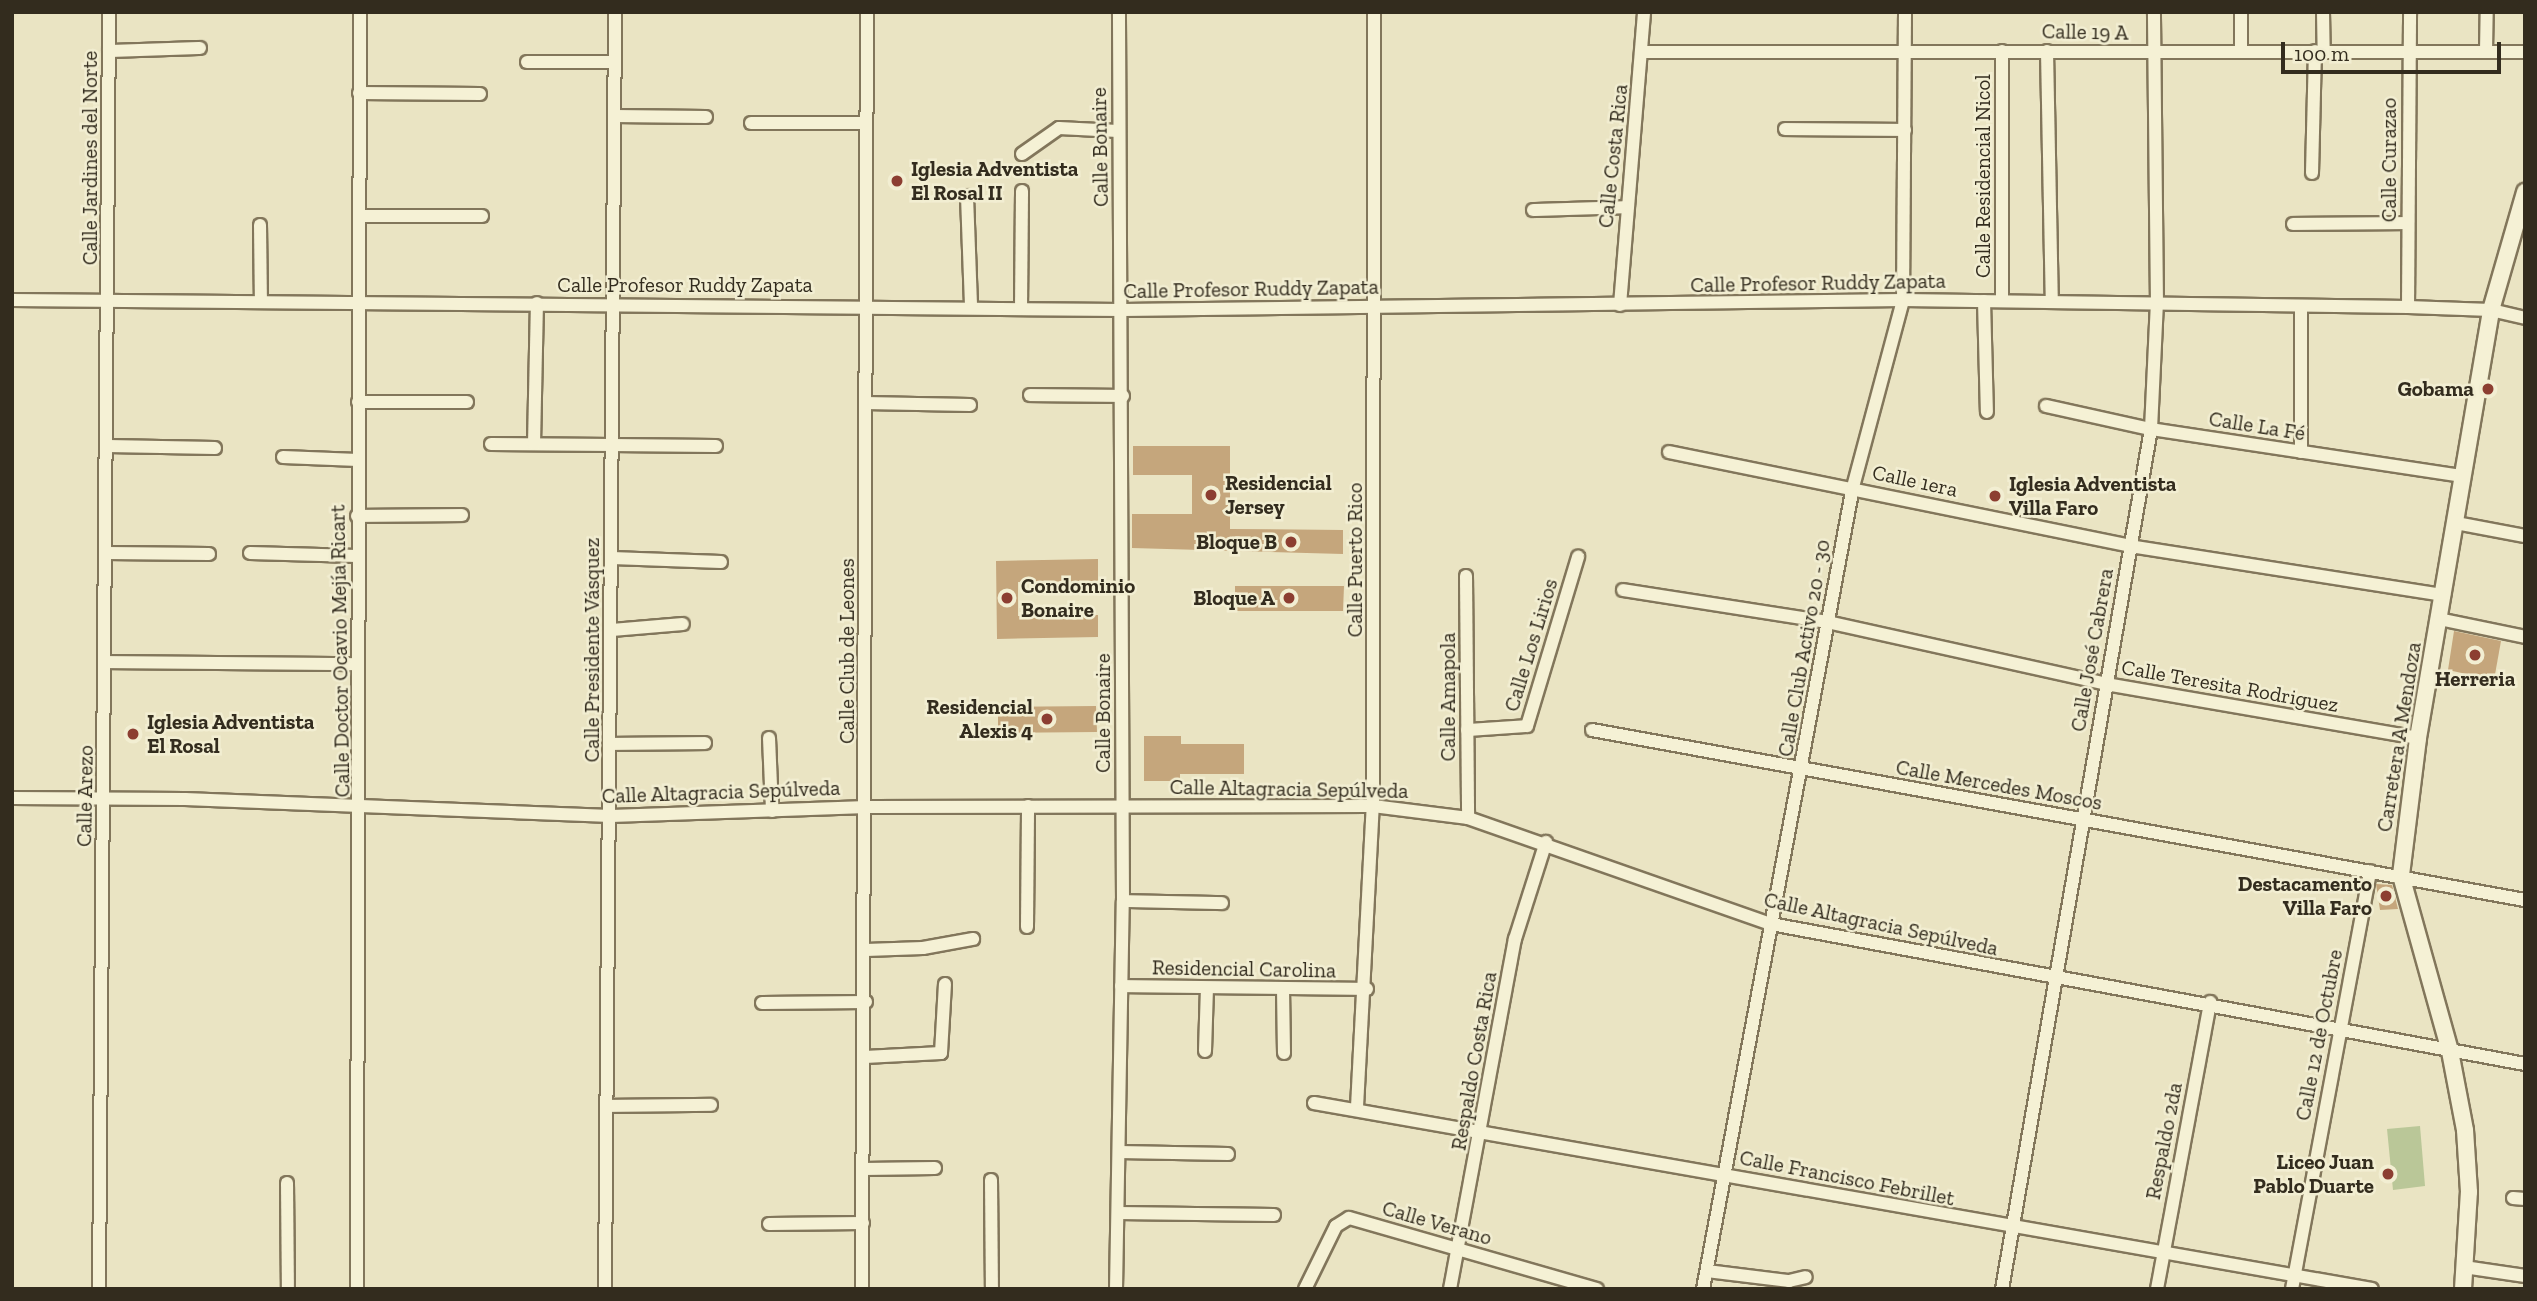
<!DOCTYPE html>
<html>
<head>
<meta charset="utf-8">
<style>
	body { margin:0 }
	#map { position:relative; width:2537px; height:1301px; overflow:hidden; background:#eae4c3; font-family:"Zilla Slab",serif }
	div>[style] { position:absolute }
	.green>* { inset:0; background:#bac798 }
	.building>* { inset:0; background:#c5a67c }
	.roads { filter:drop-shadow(2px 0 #82765b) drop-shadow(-2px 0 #82765b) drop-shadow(0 2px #82765b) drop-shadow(0 -2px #82765b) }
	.minor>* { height:12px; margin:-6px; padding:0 6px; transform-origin:6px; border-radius:6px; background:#f5f1d5 }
	.tertiary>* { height:16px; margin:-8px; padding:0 8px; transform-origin:8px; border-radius:8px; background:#f5f1d5 }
	.dots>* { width:19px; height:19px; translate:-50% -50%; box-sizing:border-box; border:4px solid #f2eed2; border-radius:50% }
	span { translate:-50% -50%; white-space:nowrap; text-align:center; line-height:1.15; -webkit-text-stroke:5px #f2eed2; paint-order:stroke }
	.street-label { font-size:21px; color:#332c1e }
	.poi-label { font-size:21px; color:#332c1e; font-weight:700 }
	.left { translate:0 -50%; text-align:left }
	.right { translate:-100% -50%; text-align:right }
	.frame { position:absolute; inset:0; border:14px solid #332c1e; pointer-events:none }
	.scale { position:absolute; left:2281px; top:42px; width:220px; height:32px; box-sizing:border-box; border:4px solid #332c1e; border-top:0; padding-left:9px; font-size:21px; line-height:24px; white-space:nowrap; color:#332c1e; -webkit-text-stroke:5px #f2eed2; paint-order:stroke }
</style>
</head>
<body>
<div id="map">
	<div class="green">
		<i style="clip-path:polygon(2420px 1126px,2425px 1186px,2393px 1190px,2387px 1129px)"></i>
	</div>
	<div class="building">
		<i style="clip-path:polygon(1133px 446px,1230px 446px,1230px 529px,1343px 530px,1343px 554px,1132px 548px,1132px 514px,1192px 514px,1192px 475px,1133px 475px)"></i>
		<i style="clip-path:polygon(1098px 559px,1098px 581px,1018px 582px,1018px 616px,1098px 615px,1098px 637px,997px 639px,996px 561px)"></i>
		<i style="clip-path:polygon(1235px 586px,1344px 586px,1343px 611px,1235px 611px)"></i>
		<i style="clip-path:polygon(2454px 631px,2501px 641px,2494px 680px,2448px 670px)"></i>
		<i style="clip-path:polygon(1096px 706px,1097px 732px,998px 733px,998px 707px)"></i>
		<i style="clip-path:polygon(1144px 736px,1181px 736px,1181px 744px,1244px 744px,1244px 774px,1180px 774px,1180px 781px,1144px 781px)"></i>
		<i style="clip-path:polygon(2376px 884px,2392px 885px,2398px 909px,2380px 910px)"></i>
	</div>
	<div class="roads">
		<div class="minor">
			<i style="left:2323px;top:12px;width:39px;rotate:89deg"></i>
			<i style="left:2241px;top:50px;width:38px;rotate:-90deg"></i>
			<i style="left:109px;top:51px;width:91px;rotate:-1.9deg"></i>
			<i style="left:2047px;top:51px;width:251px;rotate:88.9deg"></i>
			<i style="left:2486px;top:51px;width:39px;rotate:-89deg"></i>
			<i style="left:1644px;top:52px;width:881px"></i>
			<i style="left:527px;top:62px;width:88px"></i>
			<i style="left:359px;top:93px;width:121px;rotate:0.5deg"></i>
			<i style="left:614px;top:116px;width:92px;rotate:0.6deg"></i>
			<i style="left:751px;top:123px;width:115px"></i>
			<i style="left:1785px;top:129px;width:120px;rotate:0.5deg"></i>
			<i style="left:1022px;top:154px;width:45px;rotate:-35.1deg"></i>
			<i style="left:1059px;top:128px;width:59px;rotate:2.9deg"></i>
			<i style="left:2312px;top:173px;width:122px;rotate:-88.6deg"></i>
			<i style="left:967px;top:196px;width:110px;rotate:87.9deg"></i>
			<i style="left:1533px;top:210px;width:93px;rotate:-1.8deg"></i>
			<i style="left:359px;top:216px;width:123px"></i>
			<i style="left:2293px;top:224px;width:115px;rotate:-0.5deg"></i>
			<i style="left:260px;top:225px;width:77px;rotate:89.3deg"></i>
			<i style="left:12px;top:300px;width:1111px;rotate:0.52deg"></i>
			<i style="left:1123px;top:310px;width:780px;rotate:-0.73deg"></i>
			<i style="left:1903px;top:300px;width:505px;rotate:0.79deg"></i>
			<i style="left:2408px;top:307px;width:83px;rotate:2.1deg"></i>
			<i style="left:2491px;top:310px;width:35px;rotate:13deg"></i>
			<i style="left:1984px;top:301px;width:111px;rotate:88.5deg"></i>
			<i style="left:2002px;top:301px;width:250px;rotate:-90deg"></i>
			<i style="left:1620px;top:305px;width:294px;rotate:-85.3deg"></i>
			<i style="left:2408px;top:307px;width:295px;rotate:-89.6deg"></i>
			<i style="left:1021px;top:308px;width:117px;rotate:-89.5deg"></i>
			<i style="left:1030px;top:395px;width:93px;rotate:0.6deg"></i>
			<i style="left:358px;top:402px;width:109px"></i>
			<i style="left:865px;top:403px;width:105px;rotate:1.1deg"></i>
			<i style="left:2046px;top:406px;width:107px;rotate:12.4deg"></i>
			<i style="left:2151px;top:429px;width:316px;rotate:8.6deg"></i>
			<i style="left:491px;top:444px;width:225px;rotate:0.5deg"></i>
			<i style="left:534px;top:444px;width:141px;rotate:-88.8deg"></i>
			<i style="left:108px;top:446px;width:107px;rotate:1.1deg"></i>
			<i style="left:1669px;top:452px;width:470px;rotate:11.5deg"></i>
			<i style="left:2130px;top:546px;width:318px;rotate:8.9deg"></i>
			<i style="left:2301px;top:452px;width:146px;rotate:-90deg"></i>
			<i style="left:283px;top:457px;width:75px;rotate:2.3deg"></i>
			<i style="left:357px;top:516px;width:105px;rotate:-0.5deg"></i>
			<i style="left:2456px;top:523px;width:70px;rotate:10.7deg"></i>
			<i style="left:107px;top:553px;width:102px;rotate:0.6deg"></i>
			<i style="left:250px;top:553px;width:107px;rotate:1.6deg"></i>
			<i style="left:612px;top:558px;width:109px;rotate:2.1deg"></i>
			<i style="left:1466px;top:576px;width:242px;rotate:89.5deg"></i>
			<i style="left:1623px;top:590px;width:206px;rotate:8.9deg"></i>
			<i style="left:1827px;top:622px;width:286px;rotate:12.5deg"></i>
			<i style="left:2106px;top:684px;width:317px;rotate:9.8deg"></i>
			<i style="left:2439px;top:619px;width:88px;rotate:11.8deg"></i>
			<i style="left:612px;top:630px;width:71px;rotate:-4.8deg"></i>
			<i style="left:106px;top:662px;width:252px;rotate:0.5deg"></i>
			<i style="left:1467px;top:730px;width:60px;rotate:-3.8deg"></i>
			<i style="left:1527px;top:726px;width:177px;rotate:-73.2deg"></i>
			<i style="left:1592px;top:730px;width:948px;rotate:10.33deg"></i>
			<i style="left:769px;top:738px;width:73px;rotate:87.6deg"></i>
			<i style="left:611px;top:744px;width:94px;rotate:-0.6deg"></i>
			<i style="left:12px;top:798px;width:173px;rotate:0.3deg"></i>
			<i style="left:185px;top:799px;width:426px;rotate:2.3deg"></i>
			<i style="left:611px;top:816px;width:256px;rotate:-2deg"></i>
			<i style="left:867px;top:807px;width:506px;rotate:-0.11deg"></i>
			<i style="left:1373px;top:806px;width:96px;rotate:7.2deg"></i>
			<i style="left:1468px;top:818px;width:321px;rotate:19.3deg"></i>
			<i style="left:1771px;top:924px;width:767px;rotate:10.52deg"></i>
			<i style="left:1123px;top:901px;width:99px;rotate:1.2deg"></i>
			<i style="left:1027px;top:927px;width:121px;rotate:-89.5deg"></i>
			<i style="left:866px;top:950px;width:57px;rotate:-2deg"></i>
			<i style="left:923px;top:948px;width:51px;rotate:-10.2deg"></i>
			<i style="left:1121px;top:986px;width:246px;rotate:0.7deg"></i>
			<i style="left:1283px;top:989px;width:64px;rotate:89.1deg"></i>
			<i style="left:762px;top:1003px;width:104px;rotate:-0.6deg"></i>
			<i style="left:1205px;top:1051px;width:62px;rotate:-88.2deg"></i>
			<i style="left:865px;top:1057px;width:76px;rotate:-3deg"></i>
			<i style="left:941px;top:1053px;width:69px;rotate:-86.7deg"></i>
			<i style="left:1314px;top:1103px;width:1074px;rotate:9.97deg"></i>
			<i style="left:607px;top:1106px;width:104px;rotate:-0.6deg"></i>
			<i style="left:1357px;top:1107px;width:301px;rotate:-87deg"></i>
			<i style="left:1373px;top:806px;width:794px;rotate:-89.93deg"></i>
			<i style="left:1119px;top:1152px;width:109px;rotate:1.1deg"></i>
			<i style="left:864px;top:1169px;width:71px;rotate:-0.8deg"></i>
			<i style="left:991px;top:1180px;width:109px;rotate:89.5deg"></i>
			<i style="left:287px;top:1183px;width:106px;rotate:89.5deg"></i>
			<i style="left:2513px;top:1198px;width:12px;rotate:5deg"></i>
			<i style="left:1118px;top:1213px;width:156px;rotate:0.7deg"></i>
			<i style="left:769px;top:1224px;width:94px;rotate:-0.6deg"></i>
			<i style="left:2464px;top:1267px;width:62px;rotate:8.4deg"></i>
			<i style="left:1707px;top:1271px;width:83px;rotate:7deg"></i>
			<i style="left:1789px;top:1281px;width:17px;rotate:-13deg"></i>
			<i style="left:99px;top:1289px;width:1277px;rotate:-89.55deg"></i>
			<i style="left:357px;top:1289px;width:1277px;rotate:-89.87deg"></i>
			<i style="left:605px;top:1289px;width:1277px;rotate:-89.55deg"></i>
			<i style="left:862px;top:1289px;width:1277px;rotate:-89.78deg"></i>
			<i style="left:1116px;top:1289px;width:388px;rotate:-89deg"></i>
			<i style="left:1123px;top:901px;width:889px;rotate:-90.26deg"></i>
			<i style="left:1305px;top:1289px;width:70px;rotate:-63.8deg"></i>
			<i style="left:1336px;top:1226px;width:15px;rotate:-32deg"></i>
			<i style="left:1349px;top:1218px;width:258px;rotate:16deg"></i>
			<i style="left:1450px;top:1289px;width:356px;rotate:-79.5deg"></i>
			<i style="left:1515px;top:939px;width:102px;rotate:-72.3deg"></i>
			<i style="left:1703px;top:1289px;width:816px;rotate:-79.41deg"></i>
			<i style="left:1853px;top:487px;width:194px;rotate:-75deg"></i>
			<i style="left:1903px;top:300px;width:288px;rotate:-89.6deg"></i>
			<i style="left:2002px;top:1289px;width:873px;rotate:-80.17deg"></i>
			<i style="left:2151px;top:429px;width:125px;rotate:-87.3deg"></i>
			<i style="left:2157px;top:304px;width:292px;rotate:-90.6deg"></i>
			<i style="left:2157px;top:1289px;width:292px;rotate:-79.5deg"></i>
			<i style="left:2292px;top:1289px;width:425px;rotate:-79.4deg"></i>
		</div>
		<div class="tertiary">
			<i style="left:2463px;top:1289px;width:97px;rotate:-86.5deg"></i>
			<i style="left:2469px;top:1192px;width:62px;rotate:-93.7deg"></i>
			<i style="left:2465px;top:1130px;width:80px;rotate:-100.8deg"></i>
			<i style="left:2450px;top:1051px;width:183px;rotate:-105.6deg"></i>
			<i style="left:2401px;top:875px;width:138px;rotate:-82.9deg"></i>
			<i style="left:2418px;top:738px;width:434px;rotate:-80.3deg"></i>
			<i style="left:2491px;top:310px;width:123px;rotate:-73.9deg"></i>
		</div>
	</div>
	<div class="dots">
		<i style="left:897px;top:181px;background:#8c3e31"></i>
		<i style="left:2488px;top:389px;background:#8c3e31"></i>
		<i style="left:1211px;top:495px;background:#8c3e31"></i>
		<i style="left:1995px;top:496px;background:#8c3e31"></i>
		<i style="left:1291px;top:542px;background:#8c3e31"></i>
		<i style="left:1007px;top:598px;background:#8c3e31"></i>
		<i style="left:1289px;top:598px;background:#8c3e31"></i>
		<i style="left:2475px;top:655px;background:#8c3e31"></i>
		<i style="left:1047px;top:719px;background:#8c3e31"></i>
		<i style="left:133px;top:734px;background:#8c3e31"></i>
		<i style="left:2386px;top:896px;background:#8c3e31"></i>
		<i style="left:2388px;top:1174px;background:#8c3e31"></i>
	</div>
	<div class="street-label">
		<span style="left:2085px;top:32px;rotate:1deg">Calle 19 A</span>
		<span style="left:1100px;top:147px;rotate:-91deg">Calle Bonaire</span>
		<span style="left:1613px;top:156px;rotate:-84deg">Calle Costa Rica</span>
		<span style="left:90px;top:158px;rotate:-90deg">Calle Jardines del Norte</span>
		<span style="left:2389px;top:160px;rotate:-90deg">Calle Curazao</span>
		<span style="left:1983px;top:176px;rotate:-90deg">Calle Residencial Nicol</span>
		<span style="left:1818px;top:283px;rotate:-1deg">Calle Profesor Ruddy Zapata</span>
		<span style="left:685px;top:285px">Calle Profesor Ruddy Zapata</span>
		<span style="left:1251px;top:289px;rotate:-1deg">Calle Profesor Ruddy Zapata</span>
		<span style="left:2257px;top:426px;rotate:9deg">Calle La Fé</span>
		<span style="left:1915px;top:481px;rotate:12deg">Calle 1era</span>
		<span style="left:1355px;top:560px;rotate:-90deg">Calle Puerto Rico</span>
		<span style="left:1531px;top:645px;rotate:-73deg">Calle Los Lirios</span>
		<span style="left:1804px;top:648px;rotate:-80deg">Calle Club Activo 20 - 30</span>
		<span style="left:592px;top:650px;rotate:-90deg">Calle Presidente Vásquez</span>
		<span style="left:2092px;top:650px;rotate:-80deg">Calle José Cabrera</span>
		<span style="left:340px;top:651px;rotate:-91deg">Calle Doctor Ocavio Mejía Ricart</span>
		<span style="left:847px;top:651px;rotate:-90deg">Calle Club de Leones</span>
		<span style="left:2230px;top:686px;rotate:10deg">Calle Teresita Rodriguez</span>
		<span style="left:1448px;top:697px;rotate:-90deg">Calle Amapola</span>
		<span style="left:1103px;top:713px;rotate:-90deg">Calle Bonaire</span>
		<span style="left:2399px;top:737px;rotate:-81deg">Carretera A Mendoza</span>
		<span style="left:1999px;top:785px;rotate:10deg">Calle Mercedes Moscos</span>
		<span style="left:1289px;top:789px;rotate:1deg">Calle Altagracia Sepúlveda</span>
		<span style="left:721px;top:792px;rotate:-2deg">Calle Altagracia Sepúlveda</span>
		<span style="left:85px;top:796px;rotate:-89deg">Calle Arezo</span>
		<span style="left:1881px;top:924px;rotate:12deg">Calle Altagracia Sepúlveda</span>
		<span style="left:1244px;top:969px;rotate:1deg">Residencial Carolina</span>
		<span style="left:2319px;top:1035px;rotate:-79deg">Calle 12 de Octubre</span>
		<span style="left:1474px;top:1061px;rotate:-80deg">Respaldo Costa Rica</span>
		<span style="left:2164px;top:1141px;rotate:-79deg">Respaldo 2da</span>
		<span style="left:1847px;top:1178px;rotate:11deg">Calle Francisco Febrillet</span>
		<span style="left:1437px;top:1223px;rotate:16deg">Calle Verano</span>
	</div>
	<div class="poi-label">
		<span class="left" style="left:911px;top:181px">Iglesia Adventista<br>El Rosal II</span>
		<span class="right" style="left:2474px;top:389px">Gobama</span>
		<span class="left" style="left:1225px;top:495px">Residencial<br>Jersey</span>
		<span class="left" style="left:2009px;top:496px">Iglesia Adventista<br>Villa Faro</span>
		<span class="right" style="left:1277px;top:542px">Bloque B</span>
		<span class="left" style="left:1021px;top:598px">Condominio<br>Bonaire</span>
		<span class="right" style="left:1275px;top:598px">Bloque A</span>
		<span style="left:2475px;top:679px">Herreria</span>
		<span class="right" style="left:1033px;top:719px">Residencial<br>Alexis 4</span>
		<span class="left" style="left:147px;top:734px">Iglesia Adventista<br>El Rosal</span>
		<span class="right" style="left:2372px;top:896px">Destacamento<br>Villa Faro</span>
		<span class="right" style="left:2374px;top:1174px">Liceo Juan<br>Pablo Duarte</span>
	</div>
	<div class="frame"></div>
	<div class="scale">100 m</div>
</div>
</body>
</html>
